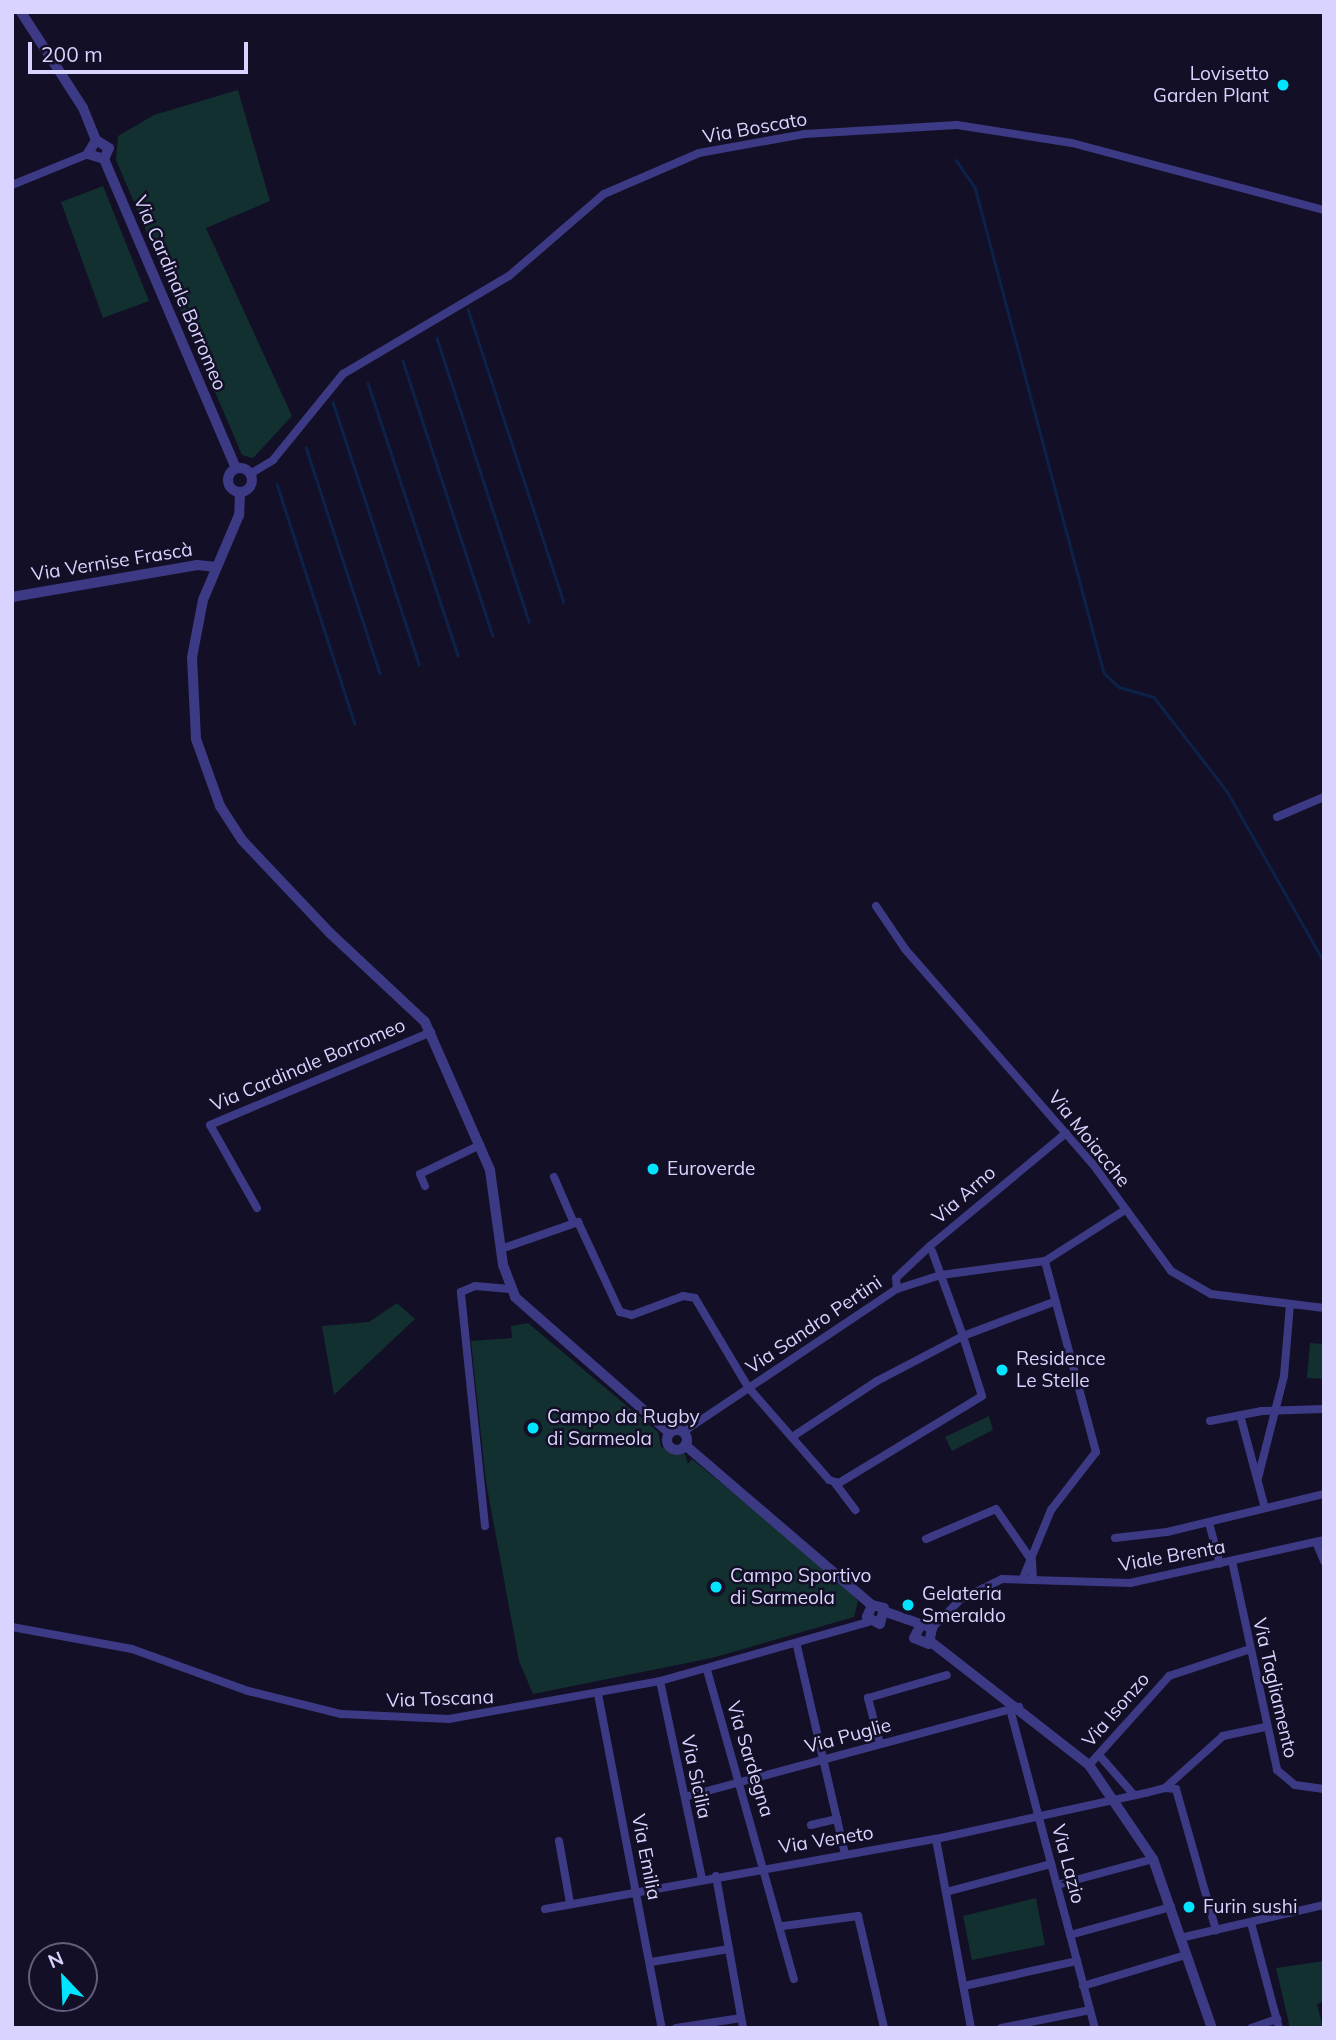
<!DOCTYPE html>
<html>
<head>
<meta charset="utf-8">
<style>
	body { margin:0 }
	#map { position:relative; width:1336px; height:2040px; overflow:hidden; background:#130f26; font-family:Mulish,sans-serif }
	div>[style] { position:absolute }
	.green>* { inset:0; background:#12302f }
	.stream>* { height:2.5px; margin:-1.25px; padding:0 1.25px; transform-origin:1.25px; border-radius:1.25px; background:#0c2248 }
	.minor>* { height:8px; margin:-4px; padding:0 4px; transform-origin:4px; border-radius:4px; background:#3d3a85 }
	.tertiary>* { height:10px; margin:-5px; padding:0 5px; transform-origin:5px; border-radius:5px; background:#3d3a85 }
	.tertiary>.ring { margin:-5px; padding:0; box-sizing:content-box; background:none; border:10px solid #3d3a85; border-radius:50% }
	.dots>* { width:19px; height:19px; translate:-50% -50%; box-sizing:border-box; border:4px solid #130f26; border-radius:50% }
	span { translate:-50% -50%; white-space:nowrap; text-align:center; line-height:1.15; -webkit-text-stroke:5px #130f26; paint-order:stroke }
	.poi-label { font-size:19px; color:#d9d4ff }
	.right { translate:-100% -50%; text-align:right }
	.left { translate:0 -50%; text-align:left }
	.street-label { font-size:19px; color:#d9d4ff }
	.frame { position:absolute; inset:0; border:14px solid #d9d4ff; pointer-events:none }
	.north { position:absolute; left:28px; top:1942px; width:70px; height:70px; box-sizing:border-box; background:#130f26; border:2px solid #625e7d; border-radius:50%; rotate:337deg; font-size:19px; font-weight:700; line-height:28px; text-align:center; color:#d9d4ff }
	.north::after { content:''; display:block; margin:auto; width:24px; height:32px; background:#00e5ff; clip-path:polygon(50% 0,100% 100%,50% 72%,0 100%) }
	.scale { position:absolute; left:28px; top:42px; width:220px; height:32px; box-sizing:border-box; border:4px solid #d9d4ff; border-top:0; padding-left:9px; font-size:21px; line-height:24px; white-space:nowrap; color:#d9d4ff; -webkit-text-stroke:5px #130f26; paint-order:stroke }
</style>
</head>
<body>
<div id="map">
	<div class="green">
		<i style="clip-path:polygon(238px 90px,270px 201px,206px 228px,292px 416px,253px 458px,242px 455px,116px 160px,118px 136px,154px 115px)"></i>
		<i style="clip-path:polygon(103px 186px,149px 301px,103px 318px,61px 202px)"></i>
		<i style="clip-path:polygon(397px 1303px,415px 1319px,334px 1395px,322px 1326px,369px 1322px)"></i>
		<i style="clip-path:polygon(528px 1323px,658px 1432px,661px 1447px,685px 1454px,688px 1464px,692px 1459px,838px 1579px,858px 1601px,854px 1617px,712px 1658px,533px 1694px,519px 1661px,486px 1482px,471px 1341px,512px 1338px,511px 1326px)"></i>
		<i style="clip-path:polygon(1310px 1343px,1324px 1344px,1324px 1379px,1307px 1378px)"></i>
		<i style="clip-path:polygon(989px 1416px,993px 1430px,952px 1451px,945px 1437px)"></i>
		<i style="clip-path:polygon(1036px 1898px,1045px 1945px,972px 1960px,963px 1916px)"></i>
		<i style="clip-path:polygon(1324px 1961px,1324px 2001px,1317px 2004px,1323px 2028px,1290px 2028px,1276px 1968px)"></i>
	</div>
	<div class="stream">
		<i style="left:956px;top:160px;width:33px;rotate:55deg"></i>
		<i style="left:975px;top:187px;width:503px;rotate:75.13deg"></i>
		<i style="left:1104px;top:673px;width:21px;rotate:43deg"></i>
		<i style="left:1119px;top:687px;width:36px;rotate:16deg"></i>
		<i style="left:1154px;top:697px;width:119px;rotate:52.2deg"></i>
		<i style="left:1227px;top:791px;width:197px;rotate:60.4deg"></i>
		<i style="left:468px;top:309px;width:308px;rotate:71.9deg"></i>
		<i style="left:437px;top:338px;width:298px;rotate:72deg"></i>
		<i style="left:403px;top:361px;width:289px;rotate:71.9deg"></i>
		<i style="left:368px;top:383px;width:287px;rotate:71.7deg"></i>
		<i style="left:333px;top:402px;width:276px;rotate:71.8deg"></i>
		<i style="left:306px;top:447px;width:238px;rotate:71.9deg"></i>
		<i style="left:277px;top:484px;width:252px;rotate:72deg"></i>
	</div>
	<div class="minor">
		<i style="left:12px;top:185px;width:82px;rotate:-22.2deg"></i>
		<i style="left:250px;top:474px;width:27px;rotate:-31deg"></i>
		<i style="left:273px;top:460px;width:111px;rotate:-50.9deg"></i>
		<i style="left:343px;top:374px;width:193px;rotate:-30.6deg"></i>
		<i style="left:509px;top:276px;width:125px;rotate:-40.8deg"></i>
		<i style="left:604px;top:194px;width:103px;rotate:-23.3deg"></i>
		<i style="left:699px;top:153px;width:108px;rotate:-10.2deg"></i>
		<i style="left:805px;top:134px;width:152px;rotate:-3.4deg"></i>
		<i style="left:957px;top:125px;width:116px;rotate:8.9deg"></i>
		<i style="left:1072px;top:143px;width:261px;rotate:14.9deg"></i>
		<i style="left:1277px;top:817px;width:51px;rotate:-23.1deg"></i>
		<i style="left:876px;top:906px;width:52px;rotate:56deg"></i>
		<i style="left:905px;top:949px;width:284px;rotate:48.9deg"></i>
		<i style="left:1092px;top:1163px;width:134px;rotate:53.8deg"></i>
		<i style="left:1171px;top:1271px;width:46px;rotate:29.9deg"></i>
		<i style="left:1211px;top:1294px;width:114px;rotate:7.1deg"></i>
		<i style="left:554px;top:1177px;width:48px;rotate:66.6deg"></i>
		<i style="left:425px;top:1186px;width:13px;rotate:-113deg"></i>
		<i style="left:420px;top:1174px;width:67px;rotate:-25.8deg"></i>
		<i style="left:257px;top:1208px;width:95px;rotate:-119.5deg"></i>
		<i style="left:210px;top:1125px;width:240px;rotate:-22.8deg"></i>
		<i style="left:501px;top:1249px;width:82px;rotate:-19.3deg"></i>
		<i style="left:578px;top:1222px;width:99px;rotate:65deg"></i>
		<i style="left:620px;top:1312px;width:12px;rotate:14deg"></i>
		<i style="left:632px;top:1315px;width:54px;rotate:-20.4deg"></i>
		<i style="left:683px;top:1296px;width:12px;rotate:9deg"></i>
		<i style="left:695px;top:1298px;width:104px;rotate:59.2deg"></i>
		<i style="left:748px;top:1387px;width:123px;rotate:48.9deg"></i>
		<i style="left:829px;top:1480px;width:10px;rotate:17deg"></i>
		<i style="left:839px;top:1483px;width:167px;rotate:-31.3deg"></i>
		<i style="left:982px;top:1396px;width:63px;rotate:-107.6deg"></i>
		<i style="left:963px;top:1336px;width:99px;rotate:-20.6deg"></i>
		<i style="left:897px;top:1289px;width:11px;rotate:-95deg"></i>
		<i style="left:896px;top:1278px;width:47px;rotate:-43.3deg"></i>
		<i style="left:930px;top:1246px;width:177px;rotate:-39.7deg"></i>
		<i style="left:1240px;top:1415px;width:96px;rotate:75deg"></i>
		<i style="left:1210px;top:1421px;width:53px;rotate:-10.9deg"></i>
		<i style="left:1262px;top:1411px;width:62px;rotate:-1.8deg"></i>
		<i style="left:683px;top:1432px;width:257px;rotate:-33.8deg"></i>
		<i style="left:897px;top:1289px;width:46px;rotate:-17.7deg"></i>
		<i style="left:941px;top:1275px;width:105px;rotate:-7.7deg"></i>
		<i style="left:1045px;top:1261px;width:95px;rotate:-32.5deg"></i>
		<i style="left:792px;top:1437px;width:102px;rotate:-33.4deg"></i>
		<i style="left:877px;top:1381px;width:97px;rotate:-27.6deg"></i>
		<i style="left:963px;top:1336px;width:90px;rotate:-110deg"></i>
		<i style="left:1258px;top:1478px;width:105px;rotate:-75.7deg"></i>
		<i style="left:1284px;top:1376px;width:71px;rotate:-85.2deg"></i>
		<i style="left:835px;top:1483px;width:34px;rotate:53deg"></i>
		<i style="left:1209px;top:1523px;width:42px;rotate:75deg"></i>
		<i style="left:485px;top:1526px;width:235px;rotate:-95.9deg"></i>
		<i style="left:461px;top:1292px;width:15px;rotate:-23deg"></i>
		<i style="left:475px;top:1286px;width:35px;rotate:5deg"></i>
		<i style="left:1115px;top:1538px;width:52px;rotate:-6.6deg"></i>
		<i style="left:1167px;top:1532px;width:162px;rotate:-13.6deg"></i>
		<i style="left:926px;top:1539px;width:76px;rotate:-23.2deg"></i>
		<i style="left:996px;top:1509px;width:63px;rotate:55.3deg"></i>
		<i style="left:1032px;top:1561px;width:17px;rotate:87deg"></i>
		<i style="left:1316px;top:1542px;width:21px;rotate:67deg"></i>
		<i style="left:1232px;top:1561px;width:214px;rotate:77.8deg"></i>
		<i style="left:1277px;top:1770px;width:23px;rotate:40deg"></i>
		<i style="left:1295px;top:1785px;width:29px;rotate:8deg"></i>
		<i style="left:1023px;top:1578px;width:74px;rotate:-67.6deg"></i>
		<i style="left:1051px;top:1510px;width:73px;rotate:-52.2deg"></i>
		<i style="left:1096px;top:1452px;width:198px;rotate:-105deg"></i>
		<i style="left:12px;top:1627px;width:122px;rotate:10.4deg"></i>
		<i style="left:132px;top:1649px;width:123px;rotate:19.9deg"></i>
		<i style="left:248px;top:1691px;width:96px;rotate:13.9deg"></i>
		<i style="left:341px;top:1714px;width:108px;rotate:2.7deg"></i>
		<i style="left:449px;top:1719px;width:214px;rotate:-10.2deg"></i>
		<i style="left:660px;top:1681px;width:217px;rotate:-15.8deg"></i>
		<i style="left:932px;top:1628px;width:41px;rotate:-45deg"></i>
		<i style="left:961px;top:1599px;width:46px;rotate:-26deg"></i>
		<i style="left:1002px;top:1579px;width:128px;rotate:1.8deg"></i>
		<i style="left:1130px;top:1583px;width:199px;rotate:-12.5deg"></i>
		<i style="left:797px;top:1646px;width:213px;rotate:77deg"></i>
		<i style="left:707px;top:1670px;width:321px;rotate:74.3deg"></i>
		<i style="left:660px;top:1681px;width:201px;rotate:78deg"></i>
		<i style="left:598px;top:1694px;width:340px;rotate:79.2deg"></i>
		<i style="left:1010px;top:1709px;width:330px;rotate:75.1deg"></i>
		<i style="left:880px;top:1744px;width:48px;rotate:-104.6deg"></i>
		<i style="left:868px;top:1698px;width:82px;rotate:-16.2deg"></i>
		<i style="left:1099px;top:1755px;width:53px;rotate:48.8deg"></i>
		<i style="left:1089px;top:1765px;width:120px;rotate:-48deg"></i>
		<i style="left:1169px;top:1676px;width:82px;rotate:-18.4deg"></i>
		<i style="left:1165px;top:1788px;width:11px;rotate:5deg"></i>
		<i style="left:1176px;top:1789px;width:147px;rotate:74.2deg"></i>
		<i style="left:685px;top:1797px;width:346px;rotate:-15.1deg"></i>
		<i style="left:811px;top:1825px;width:27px;rotate:-13deg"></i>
		<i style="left:936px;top:1839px;width:192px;rotate:79.5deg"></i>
		<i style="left:559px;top:1841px;width:63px;rotate:79.9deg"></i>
		<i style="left:716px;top:1876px;width:154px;rotate:79.9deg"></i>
		<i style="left:1057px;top:1885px;width:99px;rotate:-15.2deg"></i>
		<i style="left:946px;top:1892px;width:109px;rotate:-14.9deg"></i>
		<i style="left:545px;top:1909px;width:397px;rotate:-10.2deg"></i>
		<i style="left:936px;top:1839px;width:215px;rotate:-12.4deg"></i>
		<i style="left:1146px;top:1793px;width:20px;rotate:-15deg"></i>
		<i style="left:1165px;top:1788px;width:78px;rotate:-41.9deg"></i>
		<i style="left:1223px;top:1736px;width:43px;rotate:-12.1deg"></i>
		<i style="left:1251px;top:1923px;width:109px;rotate:75.1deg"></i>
		<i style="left:783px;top:1926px;width:76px;rotate:-7.6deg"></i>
		<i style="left:858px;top:1916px;width:115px;rotate:76.9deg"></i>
		<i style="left:1070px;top:1935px;width:105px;rotate:-15.5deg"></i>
		<i style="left:1180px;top:1938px;width:148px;rotate:-12.9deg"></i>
		<i style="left:651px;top:1962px;width:79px;rotate:-9.5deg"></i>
		<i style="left:964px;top:1986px;width:116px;rotate:-12.5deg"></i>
		<i style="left:1083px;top:1986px;width:108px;rotate:-16.8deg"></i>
		<i style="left:676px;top:2028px;width:66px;rotate:-8.7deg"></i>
		<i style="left:1001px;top:2028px;width:91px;rotate:-11.4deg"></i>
		<i style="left:1251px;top:2028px;width:28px;rotate:-19deg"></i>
	</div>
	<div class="tertiary">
		<i style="left:21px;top:12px;width:114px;rotate:57.1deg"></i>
		<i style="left:83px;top:108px;width:35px;rotate:68deg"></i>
		<i style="left:96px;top:140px;width:16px;rotate:120deg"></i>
		<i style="left:88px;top:154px;width:17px;rotate:17deg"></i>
		<i style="left:96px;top:140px;width:15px;rotate:32deg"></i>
		<i style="left:109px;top:148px;width:12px;rotate:114deg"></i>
		<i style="left:104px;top:159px;width:336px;rotate:66.9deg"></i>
		<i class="ring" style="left:228px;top:468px;width:14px;height:14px"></i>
		<i style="left:240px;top:492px;width:23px;rotate:92deg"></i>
		<i style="left:239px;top:515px;width:92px;rotate:113deg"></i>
		<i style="left:203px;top:600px;width:58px;rotate:100.9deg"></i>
		<i style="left:192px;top:657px;width:82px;rotate:87.2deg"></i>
		<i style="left:196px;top:739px;width:71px;rotate:70.3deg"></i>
		<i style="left:220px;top:806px;width:40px;rotate:57.1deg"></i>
		<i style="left:242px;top:840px;width:128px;rotate:46.6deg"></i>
		<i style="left:330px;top:933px;width:130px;rotate:43.1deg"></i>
		<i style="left:425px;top:1022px;width:162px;rotate:66.3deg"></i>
		<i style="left:490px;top:1170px;width:96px;rotate:82.2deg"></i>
		<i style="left:503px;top:1265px;width:34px;rotate:69deg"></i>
		<i style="left:515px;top:1297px;width:206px;rotate:41.3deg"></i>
		<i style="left:12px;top:597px;width:188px;rotate:-9.8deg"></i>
		<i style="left:197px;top:565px;width:20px;rotate:6deg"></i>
		<i class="ring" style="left:667px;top:1430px;width:10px;height:10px"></i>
		<i style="left:685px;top:1445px;width:246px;rotate:40.6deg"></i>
		<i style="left:872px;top:1605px;width:12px;rotate:14deg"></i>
		<i style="left:884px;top:1608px;width:16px;rotate:104deg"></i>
		<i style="left:880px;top:1624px;width:15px;rotate:-152deg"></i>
		<i style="left:867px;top:1617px;width:13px;rotate:-67deg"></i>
		<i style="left:886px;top:1612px;width:49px;rotate:19.2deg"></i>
		<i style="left:932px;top:1628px;width:16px;rotate:101deg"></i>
		<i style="left:929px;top:1644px;width:16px;rotate:-158deg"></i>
		<i style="left:914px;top:1638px;width:13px;rotate:-63deg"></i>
		<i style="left:931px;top:1642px;width:200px;rotate:37.9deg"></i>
		<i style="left:1089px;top:1765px;width:114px;rotate:55.8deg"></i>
		<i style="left:1153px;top:1859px;width:179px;rotate:70.8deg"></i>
	</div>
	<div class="dots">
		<i style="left:1283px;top:85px;background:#00e5ff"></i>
		<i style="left:653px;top:1169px;background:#00e5ff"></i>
		<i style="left:1002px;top:1370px;background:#00e5ff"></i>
		<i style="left:533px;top:1428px;background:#00e5ff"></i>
		<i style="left:716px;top:1587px;background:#00e5ff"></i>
		<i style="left:908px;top:1605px;background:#00e5ff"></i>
		<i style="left:1189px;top:1907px;background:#00e5ff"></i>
	</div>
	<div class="poi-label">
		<span class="right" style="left:1269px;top:85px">Lovisetto<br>Garden Plant</span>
		<span class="left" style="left:667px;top:1169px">Euroverde</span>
		<span class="left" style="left:1016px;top:1370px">Residence<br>Le Stelle</span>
		<span class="left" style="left:547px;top:1428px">Campo da Rugby<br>di Sarmeola</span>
		<span class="left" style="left:730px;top:1587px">Campo Sportivo<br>di Sarmeola</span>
		<span class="left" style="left:922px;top:1605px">Gelateria<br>Smeraldo</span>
		<span class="left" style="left:1203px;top:1907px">Furin sushi</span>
	</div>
	<div class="street-label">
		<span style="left:755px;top:128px;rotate:-10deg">Via Boscato</span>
		<span style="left:180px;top:293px;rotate:67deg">Via Cardinale Borromeo</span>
		<span style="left:112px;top:562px;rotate:-9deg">Via Vernise Frascà</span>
		<span style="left:308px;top:1065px;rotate:-23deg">Via Cardinale Borromeo</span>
		<span style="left:1089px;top:1139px;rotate:51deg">Via Moiacche</span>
		<span style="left:964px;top:1195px;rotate:-41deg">Via Arno</span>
		<span style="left:814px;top:1325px;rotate:-34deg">Via Sandro Pertini</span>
		<span style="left:1172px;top:1556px;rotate:-10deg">Viale Brenta</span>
		<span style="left:1275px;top:1688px;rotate:77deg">Via Tagliamento</span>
		<span style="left:440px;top:1699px;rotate:-2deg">Via Toscana</span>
		<span style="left:1116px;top:1710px;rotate:-49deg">Via Isonzo</span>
		<span style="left:848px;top:1736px;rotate:-15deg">Via Puglie</span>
		<span style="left:750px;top:1759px;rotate:73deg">Via Sardegna</span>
		<span style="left:696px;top:1777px;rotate:78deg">Via Sicilia</span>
		<span style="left:826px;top:1840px;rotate:-9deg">Via Veneto</span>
		<span style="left:646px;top:1857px;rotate:79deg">Via Emilia</span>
		<span style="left:1068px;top:1864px;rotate:75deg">Via Lazio</span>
	</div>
	<div class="frame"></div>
	<div class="north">N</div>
	<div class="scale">200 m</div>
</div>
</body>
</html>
